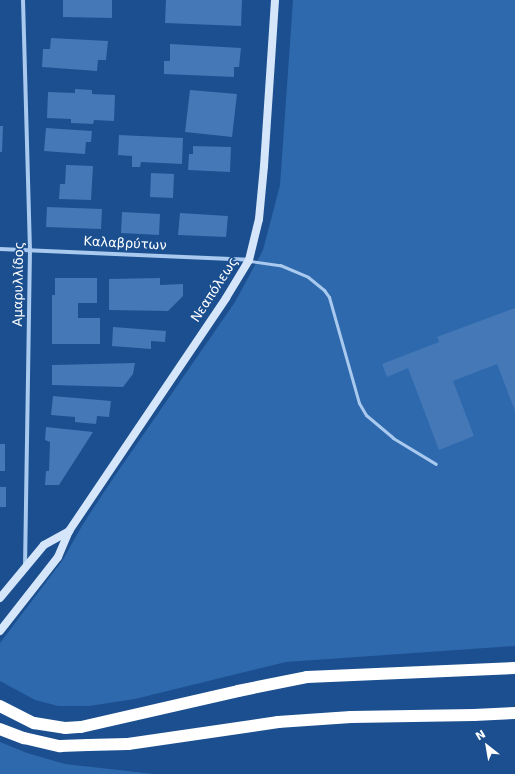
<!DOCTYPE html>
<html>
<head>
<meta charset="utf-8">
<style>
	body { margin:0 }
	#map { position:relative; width:515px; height:774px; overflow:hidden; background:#1b4f8f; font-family:"DejaVu Sans",sans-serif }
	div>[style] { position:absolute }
	.green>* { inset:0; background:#2e69ad }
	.building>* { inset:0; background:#4478b7 }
	.lane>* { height:3px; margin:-1.5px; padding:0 1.5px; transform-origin:1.5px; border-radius:1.5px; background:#a9c9ee }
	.street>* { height:4px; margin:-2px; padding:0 2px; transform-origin:2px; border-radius:2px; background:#a9c9ee }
	.secondary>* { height:8px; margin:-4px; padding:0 4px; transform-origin:4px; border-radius:4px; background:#d6e6fa }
	.highway>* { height:12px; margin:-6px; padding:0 6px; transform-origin:6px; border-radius:6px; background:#fff }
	span { translate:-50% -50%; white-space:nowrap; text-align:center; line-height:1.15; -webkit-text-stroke:3.5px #1b4f8f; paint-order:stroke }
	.street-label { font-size:13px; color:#fff }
	.north { position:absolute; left:467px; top:726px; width:40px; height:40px; -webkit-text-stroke:3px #1b4f8f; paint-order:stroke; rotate:329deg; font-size:11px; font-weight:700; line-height:16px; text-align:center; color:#fff }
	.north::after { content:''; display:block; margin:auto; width:14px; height:18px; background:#fff; clip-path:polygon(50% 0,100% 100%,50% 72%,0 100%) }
</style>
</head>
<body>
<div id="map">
	<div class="green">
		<i style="clip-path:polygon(293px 0,515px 0,515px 646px,286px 662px,135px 699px,89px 706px,58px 706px,35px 700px,0 681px,0 643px,62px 561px,83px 524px,114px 477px,235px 302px,263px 250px,280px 185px)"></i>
		<i style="clip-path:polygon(0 742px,27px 753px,65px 764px,154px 774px,0 774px)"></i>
	</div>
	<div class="building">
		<i style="clip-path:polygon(63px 0,112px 0,112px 18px,63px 17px)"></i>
		<i style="clip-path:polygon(166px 0,242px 0,241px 26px,165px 23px)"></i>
		<i style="clip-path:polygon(51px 38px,108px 41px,106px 60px,98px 60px,97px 71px,42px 67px,43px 49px,50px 49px)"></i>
		<i style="clip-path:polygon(170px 44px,241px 48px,239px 67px,234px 67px,234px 77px,164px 74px,164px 61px,170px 61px)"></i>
		<i style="clip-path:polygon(75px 89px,92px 90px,92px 94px,115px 95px,114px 121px,94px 120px,93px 124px,71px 123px,71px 119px,47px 118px,48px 92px,75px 93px)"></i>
		<i style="clip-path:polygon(190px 90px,237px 94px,232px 137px,185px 132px)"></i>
		<i style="clip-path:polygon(0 126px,3px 126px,2px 152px,0 152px)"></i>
		<i style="clip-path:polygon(46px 128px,92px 131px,91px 142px,86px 142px,85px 154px,44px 151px)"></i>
		<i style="clip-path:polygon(119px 135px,183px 138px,182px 164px,141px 162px,140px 167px,132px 167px,132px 156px,118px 155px)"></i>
		<i style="clip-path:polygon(193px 146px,231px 147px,230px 172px,188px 170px,189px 154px,193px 154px)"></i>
		<i style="clip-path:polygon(66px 165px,93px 166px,91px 200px,59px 199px,60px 184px,65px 184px)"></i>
		<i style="clip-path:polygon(151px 173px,174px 174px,173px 198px,150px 197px)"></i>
		<i style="clip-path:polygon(47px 207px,102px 209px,101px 229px,46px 227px)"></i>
		<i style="clip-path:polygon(122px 212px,160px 214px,159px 235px,121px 233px)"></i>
		<i style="clip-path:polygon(180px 213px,228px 216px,226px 237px,178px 235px)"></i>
		<i style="clip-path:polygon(55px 278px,97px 278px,97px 303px,78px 303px,78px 318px,100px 318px,100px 344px,52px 344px,52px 295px,55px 295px)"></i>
		<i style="clip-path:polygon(160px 278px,160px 285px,183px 284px,183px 296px,168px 311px,109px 310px,109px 279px)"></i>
		<i style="clip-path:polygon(515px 308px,515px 411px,497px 364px,453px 381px,474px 436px,439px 450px,408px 368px,387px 377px,382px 364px,439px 342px,437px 337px)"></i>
		<i style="clip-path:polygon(113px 327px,166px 331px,165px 342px,151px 341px,151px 349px,112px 346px)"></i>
		<i style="clip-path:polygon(135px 363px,133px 374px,123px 387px,52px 385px,52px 365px)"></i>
		<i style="clip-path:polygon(53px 396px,111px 401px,109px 417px,97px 416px,96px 424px,75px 422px,75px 417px,51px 415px)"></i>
		<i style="clip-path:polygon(46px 427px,93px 432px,59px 485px,45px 485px,46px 471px,49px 471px,50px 442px,45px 440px)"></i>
		<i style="clip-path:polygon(0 444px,5px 444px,5px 471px,0 471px)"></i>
		<i style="clip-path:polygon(0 487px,6px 487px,6px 507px,0 507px)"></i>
	</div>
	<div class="lane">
		<i style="left:250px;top:261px;width:30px;rotate:8deg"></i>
		<i style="left:280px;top:265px;width:30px;rotate:23deg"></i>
		<i style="left:308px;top:277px;width:21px;rotate:39deg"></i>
		<i style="left:324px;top:290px;width:9px;rotate:54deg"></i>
		<i style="left:329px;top:297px;width:110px;rotate:74.2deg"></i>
		<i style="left:359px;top:403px;width:14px;rotate:60deg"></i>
		<i style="left:366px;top:415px;width:35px;rotate:40deg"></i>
		<i style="left:393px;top:438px;width:50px;rotate:31.2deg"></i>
	</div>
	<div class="street">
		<i style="left:23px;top:0;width:250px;rotate:88.4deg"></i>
		<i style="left:30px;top:250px;width:315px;rotate:90.9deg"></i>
		<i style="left:0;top:249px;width:249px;rotate:2.5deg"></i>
	</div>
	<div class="secondary">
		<i style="left:0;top:598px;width:69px;rotate:-50.3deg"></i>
		<i style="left:44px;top:545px;width:29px;rotate:-29deg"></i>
		<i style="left:0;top:631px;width:94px;rotate:-51.9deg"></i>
		<i style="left:58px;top:557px;width:28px;rotate:-67deg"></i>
		<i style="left:69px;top:531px;width:281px;rotate:-56deg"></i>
		<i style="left:226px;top:298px;width:44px;rotate:-58.8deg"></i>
		<i style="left:249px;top:260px;width:42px;rotate:-76.3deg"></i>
		<i style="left:259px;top:219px;width:53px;rotate:-84.6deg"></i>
		<i style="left:264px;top:166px;width:166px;rotate:-86.2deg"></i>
	</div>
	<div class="highway">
		<i style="left:0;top:706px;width:38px;rotate:27deg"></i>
		<i style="left:34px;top:723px;width:31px;rotate:9deg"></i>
		<i style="left:65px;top:728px;width:16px;rotate:-4deg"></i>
		<i style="left:81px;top:727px;width:161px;rotate:-12.9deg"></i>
		<i style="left:238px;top:691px;width:70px;rotate:-11.5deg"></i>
		<i style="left:307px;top:677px;width:208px;rotate:-2.5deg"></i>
		<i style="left:0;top:729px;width:26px;rotate:21deg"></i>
		<i style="left:24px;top:738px;width:37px;rotate:13deg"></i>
		<i style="left:60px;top:746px;width:28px;rotate:-2deg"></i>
		<i style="left:88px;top:745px;width:40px;rotate:-1.4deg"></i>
		<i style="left:128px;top:744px;width:152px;rotate:-8.3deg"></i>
		<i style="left:278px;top:722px;width:73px;rotate:-3.9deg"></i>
		<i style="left:351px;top:717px;width:123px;rotate:-0.9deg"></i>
		<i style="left:474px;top:715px;width:41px;rotate:-2.8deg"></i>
	</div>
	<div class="street-label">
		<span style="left:125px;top:244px;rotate:3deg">Καλαβρύτων</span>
		<span style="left:19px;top:284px;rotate:-89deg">Αμαρυλλίδος</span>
		<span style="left:215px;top:290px;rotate:-57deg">Νεαπόλεως</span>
	</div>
	<div class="north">N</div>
</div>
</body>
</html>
